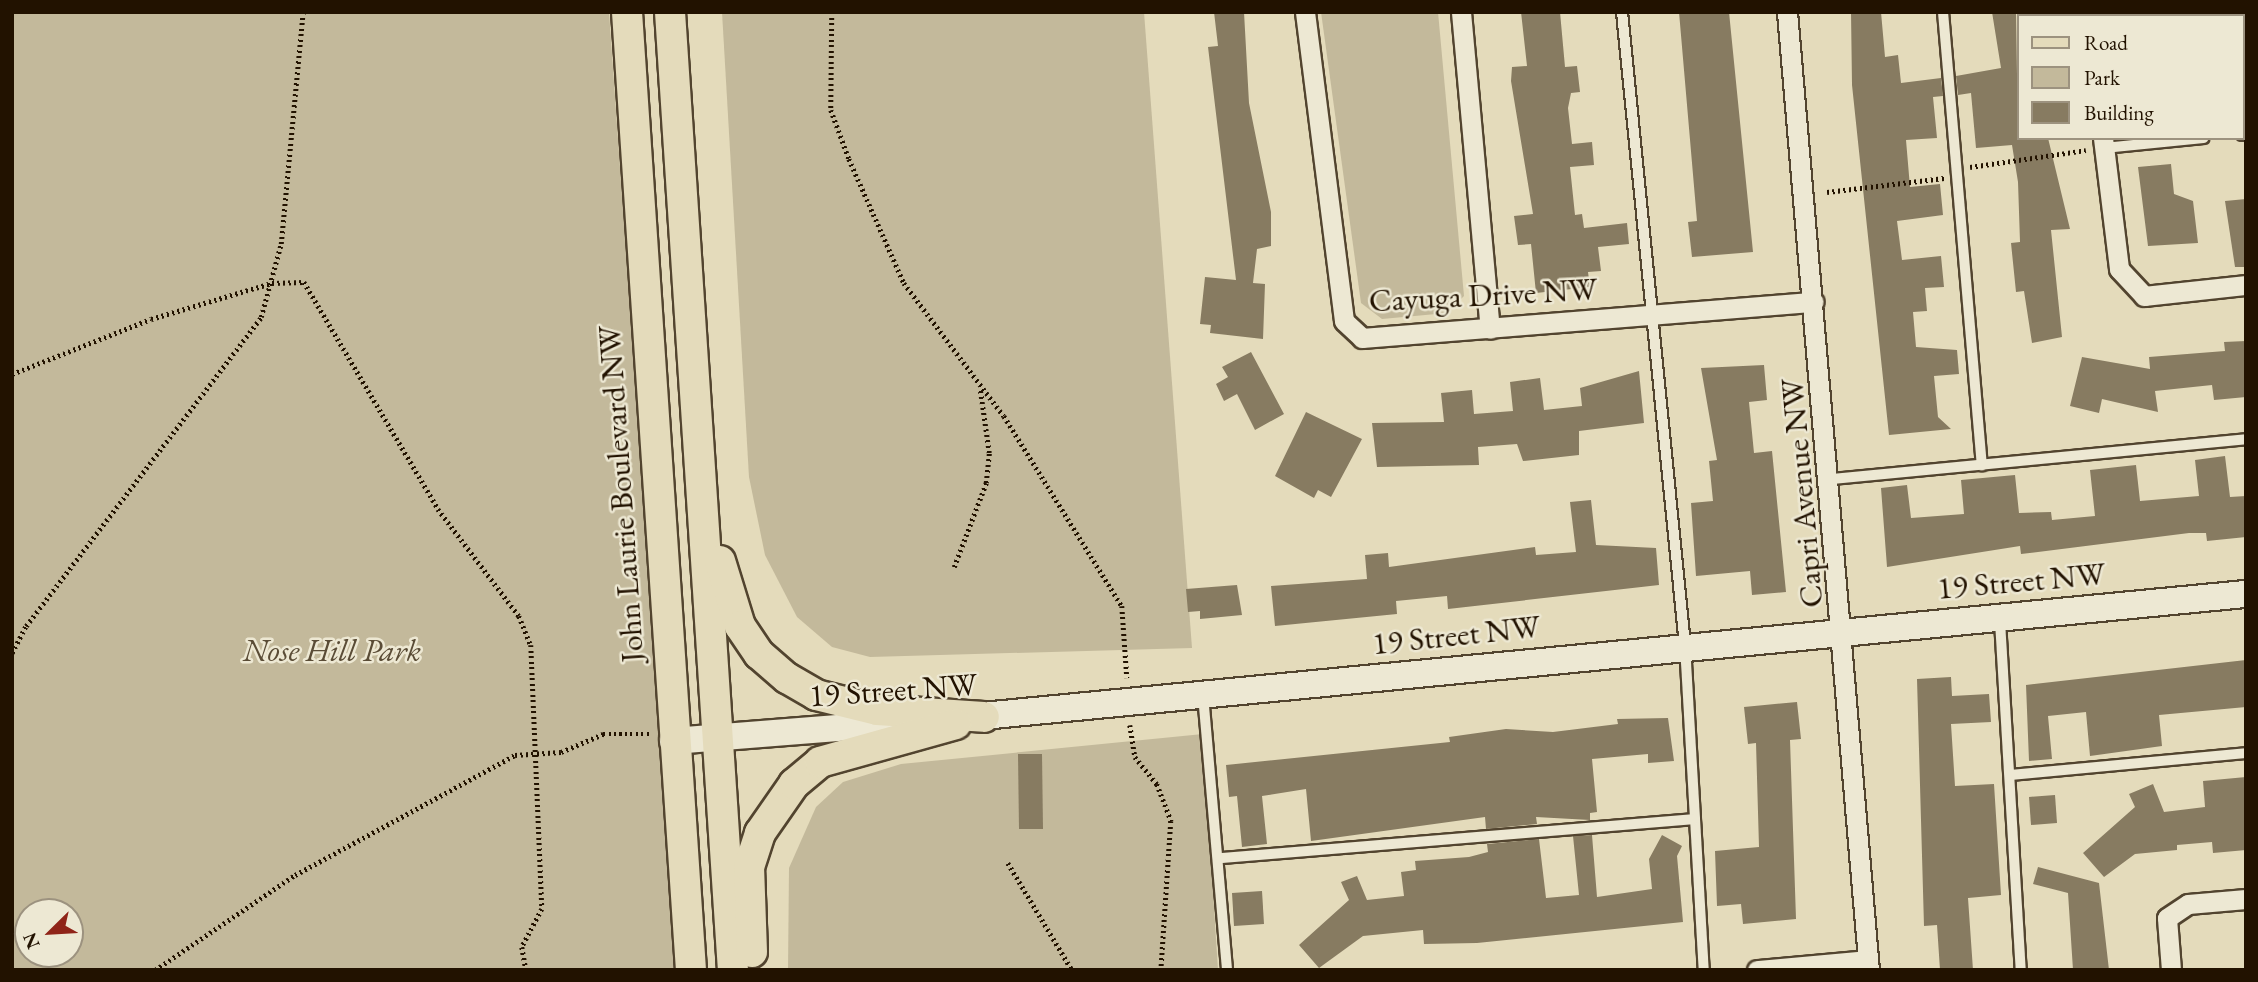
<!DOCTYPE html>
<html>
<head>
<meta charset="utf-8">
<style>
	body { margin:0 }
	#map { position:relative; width:2258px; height:982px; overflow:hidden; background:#e4dbbb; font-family:"EB Garamond",serif }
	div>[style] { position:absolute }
	.green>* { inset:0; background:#c3b99b }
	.building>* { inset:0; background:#877b61 }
	.path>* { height:4.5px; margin-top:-2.25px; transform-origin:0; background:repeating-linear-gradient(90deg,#221200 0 2px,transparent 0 5.5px) }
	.roads { filter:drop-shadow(2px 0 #52442f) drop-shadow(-2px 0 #52442f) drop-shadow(0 2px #52442f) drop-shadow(0 -2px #52442f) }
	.lane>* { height:10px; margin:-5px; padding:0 5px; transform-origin:5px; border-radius:5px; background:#ede8d3 }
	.street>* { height:19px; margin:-9.5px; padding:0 9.5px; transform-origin:9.5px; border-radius:9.5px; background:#ede8d3 }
	.secondary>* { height:26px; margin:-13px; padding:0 13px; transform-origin:13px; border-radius:13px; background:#ede8d3 }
	.primary>* { height:30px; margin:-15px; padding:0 15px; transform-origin:15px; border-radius:15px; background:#e4dbbb }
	span { translate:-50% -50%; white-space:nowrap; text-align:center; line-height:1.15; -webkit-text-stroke:5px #ede8d3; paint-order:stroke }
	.street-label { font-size:32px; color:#221200 }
	.park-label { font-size:32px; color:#5a4c36; font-style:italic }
	.frame { position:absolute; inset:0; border:14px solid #221200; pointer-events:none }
	.legend { position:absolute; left:2017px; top:14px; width:228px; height:126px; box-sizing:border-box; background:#ede8d3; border:2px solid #9c927f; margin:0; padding:9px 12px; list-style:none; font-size:21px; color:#221200 }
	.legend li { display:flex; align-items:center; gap:14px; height:35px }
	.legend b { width:35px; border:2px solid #9c927f }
	.north { position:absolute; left:14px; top:898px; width:70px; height:70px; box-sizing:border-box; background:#ede8d3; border:2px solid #9c927f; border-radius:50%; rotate:246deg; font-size:19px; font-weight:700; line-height:28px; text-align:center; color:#221200 }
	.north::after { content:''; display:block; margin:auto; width:24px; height:32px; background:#8f2418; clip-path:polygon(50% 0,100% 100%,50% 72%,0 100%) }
</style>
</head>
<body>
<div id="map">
	<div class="green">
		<i style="clip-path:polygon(evenodd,12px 12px,609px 12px,677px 970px,12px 970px,12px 12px,28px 912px,70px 912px,70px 954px,28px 954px,28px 912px)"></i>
		<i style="clip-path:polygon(722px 12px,1144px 12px,1192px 648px,870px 657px,832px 647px,797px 617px,765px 555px,749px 477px)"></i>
		<i style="clip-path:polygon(1321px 12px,1438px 12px,1464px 296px,1447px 313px,1382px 319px,1361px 303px)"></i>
		<i style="clip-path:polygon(1203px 734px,1218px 970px,788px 970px,789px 868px,816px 807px,843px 782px,901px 764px)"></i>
	</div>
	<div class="building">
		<i style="clip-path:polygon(1214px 12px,1244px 12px,1249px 103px,1271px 212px,1271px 246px,1257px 249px,1253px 283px,1265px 284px,1263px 339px,1210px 333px,1211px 325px,1200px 324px,1205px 277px,1236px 280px,1208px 47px,1218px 46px)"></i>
		<i style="clip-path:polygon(1521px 12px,1560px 12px,1565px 67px,1577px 66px,1580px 92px,1571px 93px,1568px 108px,1572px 144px,1592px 142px,1594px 165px,1570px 167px,1575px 215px,1582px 214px,1584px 228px,1627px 223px,1629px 244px,1598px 247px,1601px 271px,1588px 272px,1590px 287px,1536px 293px,1531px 244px,1518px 245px,1514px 216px,1533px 214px,1511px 81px,1512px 67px,1527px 66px)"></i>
		<i style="clip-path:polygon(1679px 12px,1729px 12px,1753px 252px,1692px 257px,1688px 222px,1697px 221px)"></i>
		<i style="clip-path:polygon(1851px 12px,1881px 12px,1885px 57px,1898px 55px,1901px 83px,1941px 78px,1943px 96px,1933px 97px,1937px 138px,1906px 140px,1910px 187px,1940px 184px,1943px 215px,1897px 221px,1902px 260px,1941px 256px,1944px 287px,1925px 288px,1927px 311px,1913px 312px,1916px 347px,1957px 350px,1959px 374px,1934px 376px,1938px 417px,1951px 429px,1889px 435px,1852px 85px)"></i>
		<i style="clip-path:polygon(1992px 12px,2016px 12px,2018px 138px,2048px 138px,2070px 229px,2051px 230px,2062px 337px,2032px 343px,2024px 291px,2016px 292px,2011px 243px,2020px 242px,2018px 182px,2012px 145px,1976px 148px,1971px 93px,1958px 95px,1956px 76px,2001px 68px)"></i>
		<i style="clip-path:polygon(2171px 164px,2174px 194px,2193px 201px,2198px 243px,2148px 246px,2138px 167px)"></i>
		<i style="clip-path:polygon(2246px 199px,2246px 267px,2235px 267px,2225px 201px)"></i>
		<i style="clip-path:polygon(2246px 341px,2246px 397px,2214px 400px,2212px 385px,2155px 391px,2158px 412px,2102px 399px,2099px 413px,2070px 406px,2082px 357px,2150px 369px,2149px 357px,2225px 351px,2224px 342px)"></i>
		<i style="clip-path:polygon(1251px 352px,1284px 414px,1255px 430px,1237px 394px,1224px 401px,1216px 384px,1228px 377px,1222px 367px)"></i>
		<i style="clip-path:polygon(1764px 365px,1767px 400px,1749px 402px,1754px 453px,1772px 451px,1786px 592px,1752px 595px,1750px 571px,1696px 576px,1691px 503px,1713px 501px,1709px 461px,1717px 460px,1701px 368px)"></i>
		<i style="clip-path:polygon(1639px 371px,1644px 423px,1579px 431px,1579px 455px,1523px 461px,1517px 444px,1478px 447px,1479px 465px,1377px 467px,1372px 423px,1444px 422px,1441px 393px,1472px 390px,1474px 414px,1513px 411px,1510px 382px,1540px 378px,1544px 410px,1582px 406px,1580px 388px)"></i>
		<i style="clip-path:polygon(1306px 412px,1362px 439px,1331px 497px,1318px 490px,1314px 498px,1275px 476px)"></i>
		<i style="clip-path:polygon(2225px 456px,2230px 497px,2246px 496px,2246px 537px,2207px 541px,2206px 533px,2189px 533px,2021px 554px,2020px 546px,1887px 567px,1881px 488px,1907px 485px,1911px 518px,1964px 514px,1961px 480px,2015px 475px,2019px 513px,2051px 512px,2052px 520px,2095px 516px,2090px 470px,2136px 465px,2140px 501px,2199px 496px,2195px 460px)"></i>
		<i style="clip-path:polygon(1591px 500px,1596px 545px,1656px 548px,1659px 585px,1448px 609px,1447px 596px,1396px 601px,1397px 614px,1275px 626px,1271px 586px,1367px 579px,1365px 555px,1388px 553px,1389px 567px,1535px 547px,1536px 555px,1576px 552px,1570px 502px)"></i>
		<i style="clip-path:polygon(1237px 585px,1242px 615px,1200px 619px,1200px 611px,1188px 612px,1186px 589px)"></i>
		<i style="clip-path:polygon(2246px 660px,2246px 707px,2159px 715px,2162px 746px,2090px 756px,2086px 712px,2048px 716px,2052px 759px,2029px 761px,2026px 685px)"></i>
		<i style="clip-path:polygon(1951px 677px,1952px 696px,1989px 694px,1991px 722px,1951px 724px,1955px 786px,1994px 784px,2001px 895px,1968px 898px,1973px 970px,1940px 970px,1937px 925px,1924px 926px,1917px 679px)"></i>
		<i style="clip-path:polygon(1797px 702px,1801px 739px,1790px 740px,1796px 919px,1743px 924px,1741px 904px,1717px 906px,1715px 851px,1759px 847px,1756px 743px,1748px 744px,1744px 707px)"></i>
		<i style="clip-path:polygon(1668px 718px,1674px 761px,1648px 763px,1648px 754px,1592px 759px,1597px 812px,1590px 813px,1590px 820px,1536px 817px,1537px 824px,1486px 829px,1485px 817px,1311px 841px,1306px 789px,1262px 796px,1267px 844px,1242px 847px,1237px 796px,1229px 797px,1226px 765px,1450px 742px,1449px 737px,1506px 729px,1553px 732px,1618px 724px,1617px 719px)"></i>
		<i style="clip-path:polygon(1018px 754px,1042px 754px,1043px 829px,1019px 829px)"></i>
		<i style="clip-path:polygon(2246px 777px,2246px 850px,2213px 853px,2212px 842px,2177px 845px,2177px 850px,2135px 854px,2104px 877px,2083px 853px,2135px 807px,2129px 794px,2153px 784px,2164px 812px,2205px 807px,2203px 781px)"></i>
		<i style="clip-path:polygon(2055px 795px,2057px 823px,2031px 825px,2029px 797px)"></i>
		<i style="clip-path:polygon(1592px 835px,1597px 897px,1652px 889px,1649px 859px,1662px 835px,1682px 846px,1677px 856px,1683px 922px,1477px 943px,1424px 944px,1423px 930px,1363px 936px,1319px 968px,1299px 945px,1349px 900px,1341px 882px,1357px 876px,1367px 900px,1404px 896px,1401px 872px,1416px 870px,1415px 861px,1469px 857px,1488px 852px,1487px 844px,1539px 839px,1546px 898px,1579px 895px,1573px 836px)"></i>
		<i style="clip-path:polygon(2038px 867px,2099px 883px,2109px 970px,2073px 970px,2068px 893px,2033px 884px)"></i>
		<i style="clip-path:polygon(1262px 891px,1264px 924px,1234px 926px,1232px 893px)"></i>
	</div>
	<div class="path">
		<i style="left:832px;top:12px;width:98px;rotate:90.6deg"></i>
		<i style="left:831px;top:110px;width:52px;rotate:69.8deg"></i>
		<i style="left:849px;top:159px;width:136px;rotate:66.1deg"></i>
		<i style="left:904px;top:283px;width:166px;rotate:53.1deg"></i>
		<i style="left:1004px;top:416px;width:224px;rotate:58.2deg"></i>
		<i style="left:1122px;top:606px;width:72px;rotate:86deg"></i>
		<i style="left:1970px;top:167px;width:117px;rotate:-8.3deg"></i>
		<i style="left:1827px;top:192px;width:118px;rotate:-6.8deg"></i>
		<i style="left:12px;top:374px;width:149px;rotate:-21.6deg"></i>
		<i style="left:151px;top:319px;width:126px;rotate:-16.6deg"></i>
		<i style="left:272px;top:283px;width:32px;rotate:-2deg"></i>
		<i style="left:304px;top:282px;width:264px;rotate:59.4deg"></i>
		<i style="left:438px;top:509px;width:134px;rotate:52.9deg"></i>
		<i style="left:519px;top:616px;width:31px;rotate:68deg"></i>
		<i style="left:531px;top:645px;width:264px;rotate:87.6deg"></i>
		<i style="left:542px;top:909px;width:43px;rotate:117.8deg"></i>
		<i style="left:522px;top:947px;width:23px;rotate:80deg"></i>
		<i style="left:954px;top:567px;width:90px;rotate:-69.1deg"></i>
		<i style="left:986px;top:483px;width:30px;rotate:-84deg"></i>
		<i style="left:989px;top:453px;width:65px;rotate:-98deg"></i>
		<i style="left:12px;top:653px;width:30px;rotate:-63deg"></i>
		<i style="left:26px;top:626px;width:388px;rotate:-52.7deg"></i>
		<i style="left:261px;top:317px;width:76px;rotate:-74.7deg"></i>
		<i style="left:281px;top:244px;width:233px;rotate:-84.6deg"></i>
		<i style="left:1130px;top:725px;width:32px;rotate:81deg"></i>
		<i style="left:1135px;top:757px;width:35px;rotate:51deg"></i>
		<i style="left:1157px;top:784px;width:40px;rotate:69deg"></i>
		<i style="left:1171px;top:821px;width:149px;rotate:93.8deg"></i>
		<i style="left:1008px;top:863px;width:125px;rotate:59.1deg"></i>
		<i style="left:155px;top:970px;width:169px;rotate:-34.2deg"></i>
		<i style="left:295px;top:875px;width:251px;rotate:-28.6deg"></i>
		<i style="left:515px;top:755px;width:46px;rotate:-3.7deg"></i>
		<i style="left:561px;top:752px;width:46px;rotate:-23.2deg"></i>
		<i style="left:603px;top:734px;width:49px"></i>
	</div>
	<div class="roads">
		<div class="lane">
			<i style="left:1622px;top:12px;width:636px;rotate:84.32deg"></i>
			<i style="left:1685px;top:645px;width:326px;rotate:86.7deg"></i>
			<i style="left:1943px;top:12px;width:455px;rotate:85.1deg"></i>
			<i style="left:2242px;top:135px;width:4px;rotate:-14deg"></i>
			<i style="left:2104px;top:148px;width:100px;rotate:-5.7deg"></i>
			<i style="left:1832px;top:479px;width:416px;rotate:-5.5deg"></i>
			<i style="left:2000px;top:621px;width:350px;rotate:86.6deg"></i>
			<i style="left:1203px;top:695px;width:276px;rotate:85deg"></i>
			<i style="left:2010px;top:775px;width:237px;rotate:-5.3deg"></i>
			<i style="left:1221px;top:858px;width:474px;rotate:-4.7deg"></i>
		</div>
		<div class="street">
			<i style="left:1305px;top:12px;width:311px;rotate:82.8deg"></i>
			<i style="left:1344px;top:321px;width:25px;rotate:43deg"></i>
			<i style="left:1362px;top:338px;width:453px;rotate:-4.6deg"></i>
			<i style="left:1461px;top:12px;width:318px;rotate:84.8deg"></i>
			<i style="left:1787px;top:12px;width:962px;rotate:85.11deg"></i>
			<i style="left:2094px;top:16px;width:4px;rotate:-63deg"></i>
			<i style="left:2103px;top:138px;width:132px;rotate:83deg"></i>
			<i style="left:2119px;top:269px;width:37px;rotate:47deg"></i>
			<i style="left:2144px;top:296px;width:103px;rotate:-6.2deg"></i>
			<i style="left:1757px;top:970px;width:111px;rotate:-5.1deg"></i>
			<i style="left:2171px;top:970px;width:52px;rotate:-94.4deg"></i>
			<i style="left:2167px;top:918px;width:25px;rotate:-34deg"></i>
			<i style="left:2188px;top:904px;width:58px;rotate:-4.9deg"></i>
		</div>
		<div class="secondary">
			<i style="left:962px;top:718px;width:1290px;rotate:-5.52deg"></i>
			<i style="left:673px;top:741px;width:241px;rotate:-4.5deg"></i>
		</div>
		<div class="primary">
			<i style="left:627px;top:12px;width:960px;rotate:86.18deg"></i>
			<i style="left:670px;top:12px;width:960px;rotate:86.24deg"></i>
			<i style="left:720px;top:561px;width:68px;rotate:72.9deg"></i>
			<i style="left:740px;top:626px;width:34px;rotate:56deg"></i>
			<i style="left:759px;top:654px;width:37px;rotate:41deg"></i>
			<i style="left:787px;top:678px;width:34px;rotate:30deg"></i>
			<i style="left:816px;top:695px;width:63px;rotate:13.8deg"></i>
			<i style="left:877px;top:710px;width:107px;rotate:3.7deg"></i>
			<i style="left:752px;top:952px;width:85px;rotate:-92deg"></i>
			<i style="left:749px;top:867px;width:36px;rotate:-72deg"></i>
			<i style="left:760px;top:833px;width:60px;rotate:-55.2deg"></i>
			<i style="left:794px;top:784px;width:34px;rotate:-40deg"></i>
			<i style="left:820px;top:762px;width:141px;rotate:-15.6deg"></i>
		</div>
	</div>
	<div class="street-label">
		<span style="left:1483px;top:295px;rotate:-3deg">Cayuga Drive NW</span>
		<span style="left:1802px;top:493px;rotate:-95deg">Capri Avenue NW</span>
		<span style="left:621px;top:494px;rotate:-94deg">John Laurie Boulevard NW</span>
		<span style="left:2021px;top:581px;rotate:-5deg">19 Street NW</span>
		<span style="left:1456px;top:635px;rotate:-6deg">19 Street NW</span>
		<span style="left:893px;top:690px;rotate:-4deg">19 Street NW</span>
	</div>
	<div class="park-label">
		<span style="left:332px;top:650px">Nose Hill Park</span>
	</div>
	<div class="frame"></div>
	<ul class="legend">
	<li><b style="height:9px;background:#e4dbbb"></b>Road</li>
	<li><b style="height:19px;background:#c3b99b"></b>Park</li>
	<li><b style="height:19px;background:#877b61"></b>Building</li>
	</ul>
	<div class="north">N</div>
</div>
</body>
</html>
